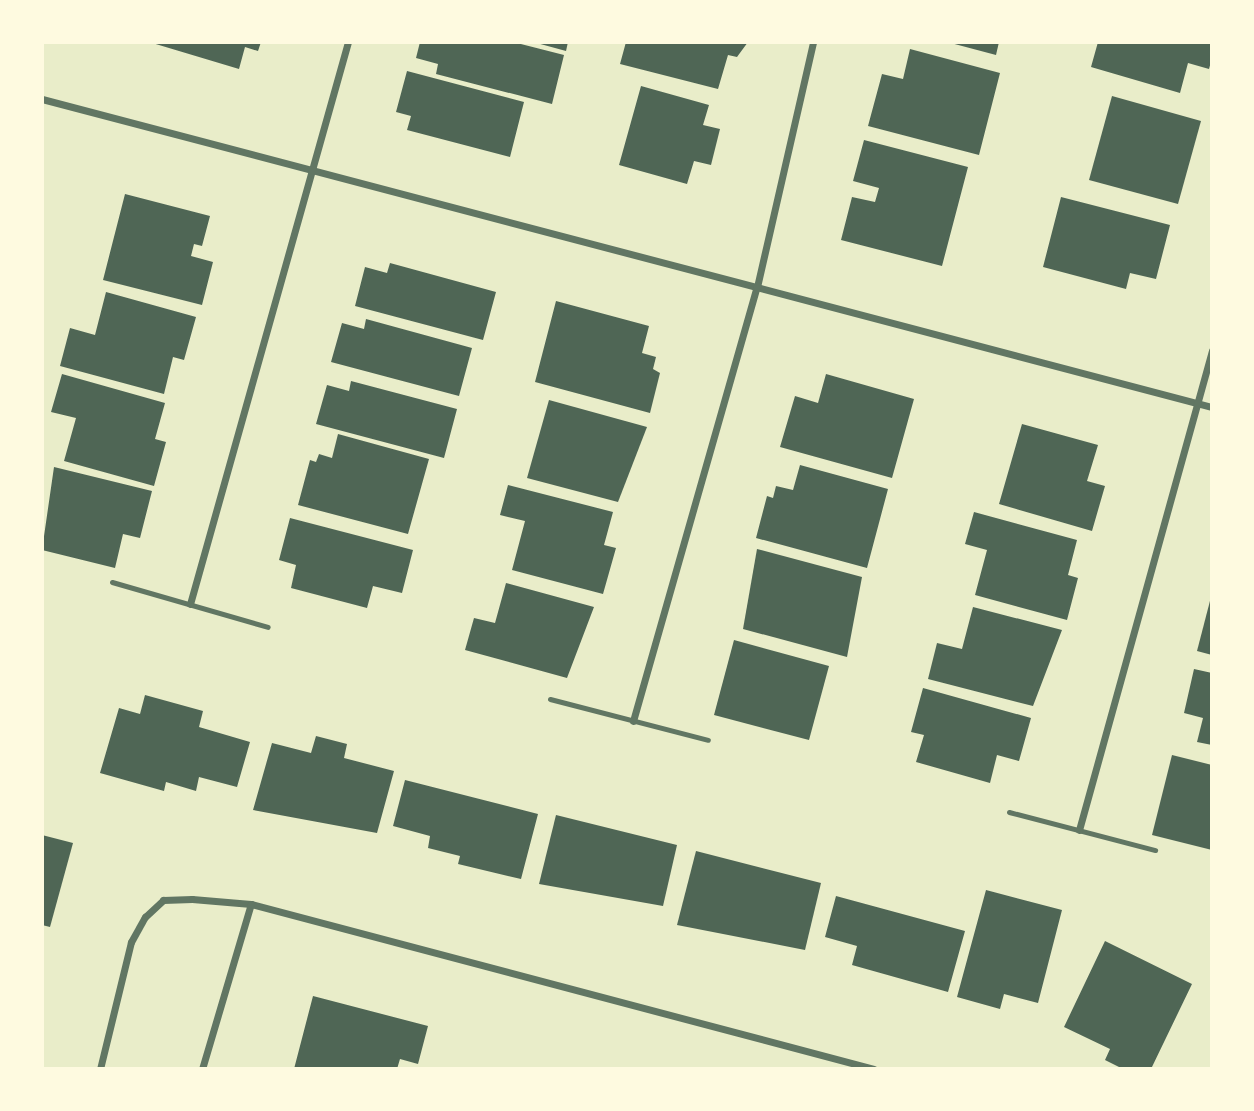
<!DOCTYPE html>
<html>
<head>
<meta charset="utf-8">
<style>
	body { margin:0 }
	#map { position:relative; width:1254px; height:1111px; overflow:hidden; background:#e9edc9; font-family:"Asap Condensed",sans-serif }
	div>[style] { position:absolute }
	.building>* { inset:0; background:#4f6655 }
	.service>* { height:5px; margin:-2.5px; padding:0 2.5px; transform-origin:2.5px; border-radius:2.5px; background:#617663 }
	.minor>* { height:7px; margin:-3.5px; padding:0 3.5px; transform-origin:3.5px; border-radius:3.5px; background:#617663 }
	span { translate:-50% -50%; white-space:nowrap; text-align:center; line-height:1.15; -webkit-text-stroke:6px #fefae0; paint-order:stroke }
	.frame { position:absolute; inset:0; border:44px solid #fefae0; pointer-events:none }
</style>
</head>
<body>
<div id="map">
	<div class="building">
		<i style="clip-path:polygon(149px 42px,261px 42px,258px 51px,245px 47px,239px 69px)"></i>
		<i style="clip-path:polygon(420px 42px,513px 42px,564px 55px,552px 104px,436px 74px,438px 64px,416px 58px)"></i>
		<i style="clip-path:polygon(533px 42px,568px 42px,566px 51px)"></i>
		<i style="clip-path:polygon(626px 42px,748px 42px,737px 57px,728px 55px,718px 89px,620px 64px)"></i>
		<i style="clip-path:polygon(947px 42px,999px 42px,996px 55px)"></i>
		<i style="clip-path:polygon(1098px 42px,1212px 42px,1212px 58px,1209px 69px,1188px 63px,1180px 93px,1091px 67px)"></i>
		<i style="clip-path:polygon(910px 49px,1000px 73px,979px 155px,868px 126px,882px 74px,903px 79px)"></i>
		<i style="clip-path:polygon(407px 71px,524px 102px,510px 157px,407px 130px,411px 116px,396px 112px)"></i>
		<i style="clip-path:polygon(641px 86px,709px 105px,703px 125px,720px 129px,711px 165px,694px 161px,687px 184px,619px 165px)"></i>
		<i style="clip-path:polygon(1112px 96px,1201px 121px,1178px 204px,1089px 180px)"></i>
		<i style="clip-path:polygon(864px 140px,968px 167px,942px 266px,841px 240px,852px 197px,875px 202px,879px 188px,853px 181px)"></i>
		<i style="clip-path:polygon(125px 194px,210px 216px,202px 246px,194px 244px,191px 256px,213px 262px,202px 305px,103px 280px)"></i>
		<i style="clip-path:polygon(1061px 197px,1170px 225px,1156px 279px,1130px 273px,1126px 289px,1043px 267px)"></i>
		<i style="clip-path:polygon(390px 263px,496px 292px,483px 340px,355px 306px,365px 267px,387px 273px)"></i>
		<i style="clip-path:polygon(106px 292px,196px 317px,184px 360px,173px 357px,164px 394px,60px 366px,70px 328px,95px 335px)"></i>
		<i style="clip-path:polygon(556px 301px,649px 326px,642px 353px,656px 357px,653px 369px,660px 373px,650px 413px,535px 382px)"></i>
		<i style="clip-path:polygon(366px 319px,472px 348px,459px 396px,331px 362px,342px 323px,364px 329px)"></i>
		<i style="clip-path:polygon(62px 374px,165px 403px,155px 439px,166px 442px,154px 486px,64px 461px,76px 418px,51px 412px)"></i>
		<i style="clip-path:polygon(826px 374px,914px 399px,892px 478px,780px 447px,795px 396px,818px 403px)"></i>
		<i style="clip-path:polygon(351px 381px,457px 409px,444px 458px,316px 424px,327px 385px,349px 391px)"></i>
		<i style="clip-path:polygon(549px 400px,647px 427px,618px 502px,527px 478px)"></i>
		<i style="clip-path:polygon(1022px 424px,1098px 445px,1087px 481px,1105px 486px,1092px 531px,999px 504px)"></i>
		<i style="clip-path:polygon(338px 434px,429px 459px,408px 534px,298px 505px,310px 460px,316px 462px,319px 454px,332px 458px)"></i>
		<i style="clip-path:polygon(800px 465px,888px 489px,867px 568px,756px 538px,767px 496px,773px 498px,776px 486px,793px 490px)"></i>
		<i style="clip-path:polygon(54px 467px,152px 491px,140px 538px,123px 534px,115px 568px,42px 550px)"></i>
		<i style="clip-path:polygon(508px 485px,613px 512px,604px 545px,616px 548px,603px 594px,512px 570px,525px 521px,500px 515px)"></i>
		<i style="clip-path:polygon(974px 512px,1077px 540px,1068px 575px,1078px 578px,1067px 620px,975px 595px,987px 550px,965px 544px)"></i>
		<i style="clip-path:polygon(290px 518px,413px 550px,402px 593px,373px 586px,367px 608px,291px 588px,296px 565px,279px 560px)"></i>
		<i style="clip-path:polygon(757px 549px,862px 577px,847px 657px,743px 629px)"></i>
		<i style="clip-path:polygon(506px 583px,594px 607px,567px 678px,465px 650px,474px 618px,495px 623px)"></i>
		<i style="clip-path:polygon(1211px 597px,1212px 597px,1212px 655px,1197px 651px)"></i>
		<i style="clip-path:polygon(973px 607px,1062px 630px,1033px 706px,928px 679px,937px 643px,962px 649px)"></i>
		<i style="clip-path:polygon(734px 640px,829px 666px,809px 740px,714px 715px)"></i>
		<i style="clip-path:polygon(1194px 669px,1212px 673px,1212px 745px,1197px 742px,1203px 718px,1184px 713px)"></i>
		<i style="clip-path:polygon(923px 688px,1031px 718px,1019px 761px,997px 755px,990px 783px,916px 762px,924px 735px,911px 732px)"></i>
		<i style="clip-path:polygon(145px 695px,203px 711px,199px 727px,250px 742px,237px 787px,199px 777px,196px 791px,166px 782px,164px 791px,100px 773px,119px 708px,140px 714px)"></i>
		<i style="clip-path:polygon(316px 736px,347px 744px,344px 758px,394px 771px,377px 833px,253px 810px,272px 743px,311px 753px)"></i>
		<i style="clip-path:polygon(1172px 755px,1212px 765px,1212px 850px,1152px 835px)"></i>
		<i style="clip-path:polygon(405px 780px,538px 814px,521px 879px,458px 864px,460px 856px,428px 848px,430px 836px,393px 826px)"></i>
		<i style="clip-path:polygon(556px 815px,677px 845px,663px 906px,539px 884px)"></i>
		<i style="clip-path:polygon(42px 835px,73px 843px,50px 927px,42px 925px)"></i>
		<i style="clip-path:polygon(696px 851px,821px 883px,805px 950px,677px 925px)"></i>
		<i style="clip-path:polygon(986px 890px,1062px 910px,1038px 1003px,1004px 994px,1000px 1009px,957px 997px)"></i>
		<i style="clip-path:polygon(836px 896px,965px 931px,948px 992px,852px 965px,857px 946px,825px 937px)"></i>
		<i style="clip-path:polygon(1105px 941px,1192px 984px,1151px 1069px,1123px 1069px,1105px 1060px,1110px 1049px,1064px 1027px)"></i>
		<i style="clip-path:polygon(313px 996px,428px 1026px,418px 1064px,400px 1059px,397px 1069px,294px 1069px)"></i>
	</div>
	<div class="service">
		<i style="left:112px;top:582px;width:162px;rotate:16.1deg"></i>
		<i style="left:550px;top:699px;width:163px;rotate:14.5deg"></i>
		<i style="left:1009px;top:812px;width:151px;rotate:14.6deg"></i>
	</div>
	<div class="minor">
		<i style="left:42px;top:99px;width:1210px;rotate:14.75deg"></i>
		<i style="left:190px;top:604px;width:584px;rotate:-74.3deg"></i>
		<i style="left:633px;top:721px;width:451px;rotate:-74.1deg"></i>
		<i style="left:757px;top:287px;width:251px;rotate:-77.1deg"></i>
		<i style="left:1079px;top:830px;width:498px;rotate:-74.5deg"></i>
		<i style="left:100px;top:1069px;width:131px;rotate:-76.3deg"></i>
		<i style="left:131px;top:942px;width:29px;rotate:-61deg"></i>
		<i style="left:145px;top:917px;width:25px;rotate:-43deg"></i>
		<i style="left:163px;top:900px;width:29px;rotate:-2deg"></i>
		<i style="left:192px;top:899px;width:59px;rotate:4.8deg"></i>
		<i style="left:251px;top:904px;width:644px;rotate:14.83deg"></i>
		<i style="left:202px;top:1069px;width:172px;rotate:-73.5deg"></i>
	</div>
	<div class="frame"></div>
</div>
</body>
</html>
